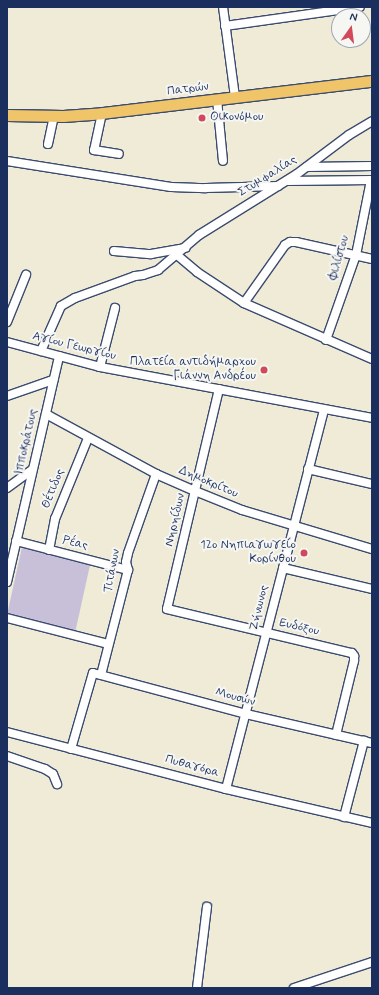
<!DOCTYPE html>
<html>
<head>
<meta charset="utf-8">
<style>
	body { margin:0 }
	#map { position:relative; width:379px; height:995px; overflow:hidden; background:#efebd7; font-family:Mynerve,sans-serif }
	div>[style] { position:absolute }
	.industrial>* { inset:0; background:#c8c0d8 }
	.roads { filter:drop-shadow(1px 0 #3b4b70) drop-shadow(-1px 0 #3b4b70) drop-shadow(0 1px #3b4b70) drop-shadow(0 -1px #3b4b70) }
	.minor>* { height:8px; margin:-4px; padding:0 4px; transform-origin:4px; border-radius:4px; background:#fff }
	.major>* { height:11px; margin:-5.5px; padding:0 5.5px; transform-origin:5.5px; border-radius:5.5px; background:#f0c469 }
	.dots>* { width:11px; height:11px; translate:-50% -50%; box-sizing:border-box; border:2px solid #f6f6f2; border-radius:50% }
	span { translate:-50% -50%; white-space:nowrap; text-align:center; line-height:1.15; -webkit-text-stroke:4px #f6f6f2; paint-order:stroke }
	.street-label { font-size:12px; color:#1b2f5e }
	.poi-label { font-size:12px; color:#1b2f5e }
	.left { translate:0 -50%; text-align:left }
	.right { translate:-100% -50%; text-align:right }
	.frame { position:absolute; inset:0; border:8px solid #1b2f5e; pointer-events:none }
	.north { position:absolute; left:331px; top:8px; width:40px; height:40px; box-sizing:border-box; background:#f6f6f2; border:1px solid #9ea6b7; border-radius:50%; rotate:14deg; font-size:11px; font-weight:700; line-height:16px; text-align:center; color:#1b2f5e }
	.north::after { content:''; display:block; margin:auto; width:14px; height:18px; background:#d1495b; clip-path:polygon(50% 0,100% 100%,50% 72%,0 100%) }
</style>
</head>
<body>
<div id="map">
	<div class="industrial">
		<i style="clip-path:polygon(22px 547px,90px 565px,75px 633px,7px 615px)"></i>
	</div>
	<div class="roads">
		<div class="minor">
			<i style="left:223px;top:7px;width:91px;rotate:82.4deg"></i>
			<i style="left:225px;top:26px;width:136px;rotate:-8deg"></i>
			<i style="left:217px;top:99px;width:62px;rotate:84.5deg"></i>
			<i style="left:102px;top:113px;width:38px;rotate:102deg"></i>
			<i style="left:94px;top:150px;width:25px;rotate:9deg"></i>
			<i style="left:48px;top:144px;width:29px;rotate:-78deg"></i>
			<i style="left:7px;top:161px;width:166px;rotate:9deg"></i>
			<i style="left:171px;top:187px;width:35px;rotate:2deg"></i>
			<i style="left:206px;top:188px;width:72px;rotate:-1.6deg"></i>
			<i style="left:307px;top:167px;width:65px;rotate:-0.9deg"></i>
			<i style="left:287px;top:181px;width:85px;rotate:-0.7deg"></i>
			<i style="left:114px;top:251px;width:37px;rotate:5deg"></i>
			<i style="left:151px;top:254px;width:35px;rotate:-10deg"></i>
			<i style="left:177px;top:255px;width:26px;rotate:40deg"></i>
			<i style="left:197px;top:272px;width:56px;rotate:33.4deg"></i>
			<i style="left:244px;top:303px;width:140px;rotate:23.6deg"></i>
			<i style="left:244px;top:303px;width:71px;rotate:-54.7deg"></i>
			<i style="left:285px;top:245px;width:6px;rotate:-31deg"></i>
			<i style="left:290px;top:242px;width:6px"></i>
			<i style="left:296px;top:242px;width:78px;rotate:12.6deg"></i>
			<i style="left:7px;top:322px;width:51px;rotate:-68deg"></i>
			<i style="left:326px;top:340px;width:90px;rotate:-70.6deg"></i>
			<i style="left:356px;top:255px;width:76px;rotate:-78.7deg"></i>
			<i style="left:7px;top:342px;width:96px;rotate:15deg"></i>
			<i style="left:100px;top:367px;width:277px;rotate:10.6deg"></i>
			<i style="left:41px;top:351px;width:49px;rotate:-66deg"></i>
			<i style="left:61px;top:306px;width:16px;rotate:-30deg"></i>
			<i style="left:75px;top:298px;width:64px;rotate:-20.1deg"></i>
			<i style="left:135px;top:276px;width:8px;rotate:-7deg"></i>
			<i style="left:143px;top:275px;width:16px;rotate:-18deg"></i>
			<i style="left:158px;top:270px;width:54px;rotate:-40.5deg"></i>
			<i style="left:199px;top:235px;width:115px;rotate:-31.9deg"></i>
			<i style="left:297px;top:174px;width:65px;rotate:-36.9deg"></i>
			<i style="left:349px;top:135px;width:27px;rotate:-31deg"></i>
			<i style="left:100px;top:367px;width:61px;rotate:-75.7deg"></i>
			<i style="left:219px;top:389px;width:226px;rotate:103.3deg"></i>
			<i style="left:167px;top:609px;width:190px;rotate:13.4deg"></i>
			<i style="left:352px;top:653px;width:4px;rotate:56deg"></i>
			<i style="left:354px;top:656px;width:5px;rotate:90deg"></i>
			<i style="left:354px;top:661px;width:76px;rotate:103.7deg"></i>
			<i style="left:7px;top:396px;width:49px;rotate:-19.2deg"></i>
			<i style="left:46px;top:414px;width:125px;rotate:28.6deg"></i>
			<i style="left:156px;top:474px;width:43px;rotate:23.6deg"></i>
			<i style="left:195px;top:491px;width:51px;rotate:22deg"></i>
			<i style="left:242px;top:510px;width:136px;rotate:16.7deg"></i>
			<i style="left:308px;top:469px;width:66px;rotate:13.2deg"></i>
			<i style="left:7px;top:488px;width:31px;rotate:-36deg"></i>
			<i style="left:16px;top:541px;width:116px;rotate:14.5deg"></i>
			<i style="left:49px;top:550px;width:32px;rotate:-79deg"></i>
			<i style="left:55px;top:519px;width:87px;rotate:-67.8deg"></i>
			<i style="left:283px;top:568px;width:91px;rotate:13.3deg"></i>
			<i style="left:7px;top:582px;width:232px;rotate:-77deg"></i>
			<i style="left:7px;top:618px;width:104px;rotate:14.4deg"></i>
			<i style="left:101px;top:675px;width:108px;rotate:-75.6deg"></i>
			<i style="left:128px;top:570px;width:8px;rotate:-104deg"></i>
			<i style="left:126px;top:562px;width:9px;rotate:-77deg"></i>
			<i style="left:128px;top:553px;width:84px;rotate:-70.5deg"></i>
			<i style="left:7px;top:732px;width:226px;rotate:14.6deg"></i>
			<i style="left:226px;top:789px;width:150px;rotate:13.1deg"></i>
			<i style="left:71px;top:749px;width:79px;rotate:-73.9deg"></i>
			<i style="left:93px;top:673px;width:158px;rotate:15deg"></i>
			<i style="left:246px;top:714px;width:129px;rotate:13deg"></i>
			<i style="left:7px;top:756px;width:40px;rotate:18.9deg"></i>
			<i style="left:45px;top:769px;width:9px;rotate:32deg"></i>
			<i style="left:53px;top:774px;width:11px;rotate:68deg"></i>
			<i style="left:226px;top:789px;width:392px;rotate:-75.5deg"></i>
			<i style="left:344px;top:817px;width:79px;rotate:-75.3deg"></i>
			<i style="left:197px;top:988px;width:82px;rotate:-83deg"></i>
			<i style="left:294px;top:988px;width:82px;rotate:-18.4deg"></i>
		</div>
		<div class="major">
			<i style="left:7px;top:115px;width:56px;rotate:1deg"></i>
			<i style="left:63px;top:116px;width:39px;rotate:-4deg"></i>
			<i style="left:102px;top:113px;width:272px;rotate:-6.8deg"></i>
		</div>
	</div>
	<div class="dots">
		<i style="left:202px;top:118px;background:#d1495b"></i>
		<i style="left:264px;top:370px;background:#d1495b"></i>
		<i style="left:304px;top:553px;background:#d1495b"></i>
	</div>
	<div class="street-label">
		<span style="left:188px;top:90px;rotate:-7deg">Πατρών</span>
		<span style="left:268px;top:177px;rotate:-32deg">Στυμφαλίας</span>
		<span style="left:340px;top:258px;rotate:-74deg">Φιλίστου</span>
		<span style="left:74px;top:347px;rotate:14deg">Αγίου Γεωργίου</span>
		<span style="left:27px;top:442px;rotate:-77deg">Ιπποκράτους</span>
		<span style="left:208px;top:483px;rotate:23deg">Δημοκρίτου</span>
		<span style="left:54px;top:489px;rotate:-68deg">Θέτιδος</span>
		<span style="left:176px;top:520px;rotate:-77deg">Νηρηίδων</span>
		<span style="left:75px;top:544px;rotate:14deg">Ρέας</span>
		<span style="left:113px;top:571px;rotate:-79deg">Τιτάνων</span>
		<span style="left:260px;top:608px;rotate:-76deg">Ζήνωνος</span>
		<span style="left:299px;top:628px;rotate:13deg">Ευδόξου</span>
		<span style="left:235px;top:698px;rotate:15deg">Μουσών</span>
		<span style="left:192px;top:767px;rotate:15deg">Πυθαγόρα</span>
	</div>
	<div class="poi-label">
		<span class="left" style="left:210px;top:118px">Οικονόμου</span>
		<span class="right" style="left:256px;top:370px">Πλατεία αντιδήμαρχου<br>Γιάννη Ανδρέου</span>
		<span class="right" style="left:296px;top:553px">12ο Νηπιαγωγείο<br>Κορίνθου</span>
	</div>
	<div class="frame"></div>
	<div class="north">N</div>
</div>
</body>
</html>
